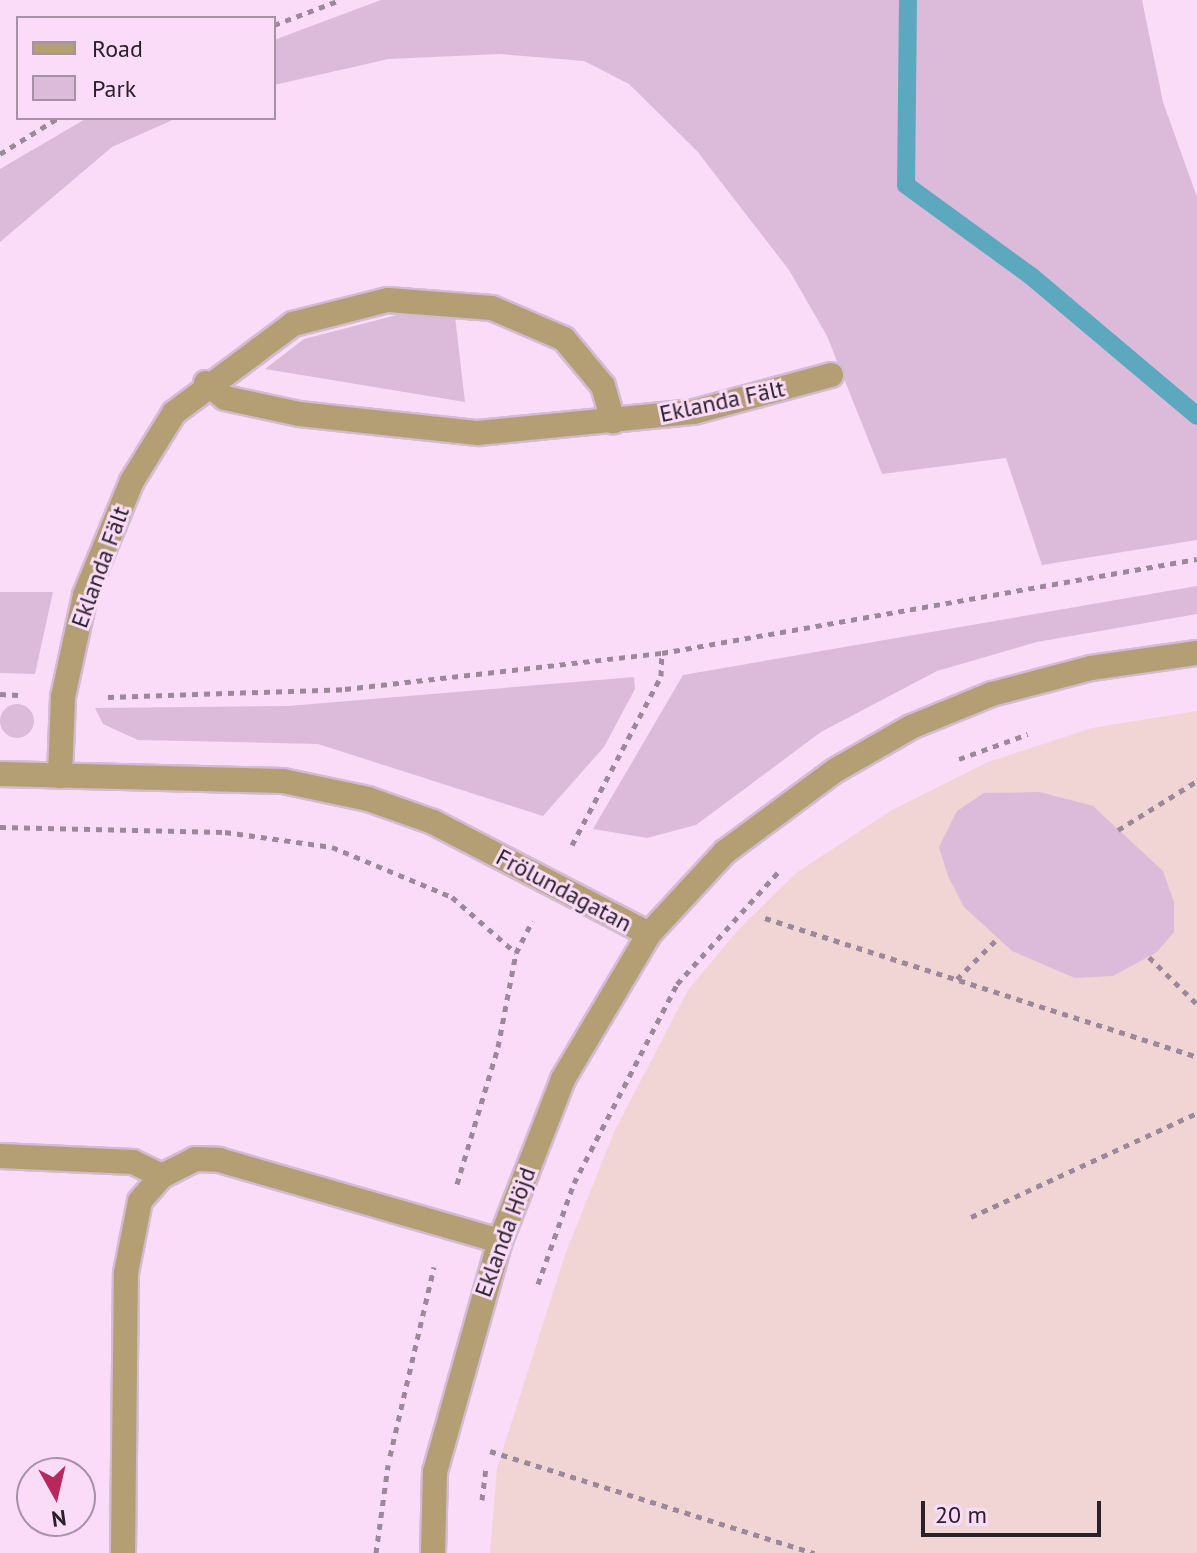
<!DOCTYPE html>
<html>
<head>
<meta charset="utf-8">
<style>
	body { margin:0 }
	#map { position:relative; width:1197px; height:1553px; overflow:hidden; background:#fadcf8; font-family:"PT Sans",sans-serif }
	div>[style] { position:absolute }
	.education>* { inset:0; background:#f0d5d4 }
	.green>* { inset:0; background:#dcbbda }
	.round { border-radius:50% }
	.stream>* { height:18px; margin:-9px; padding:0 9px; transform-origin:9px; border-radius:9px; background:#5ca8bf }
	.path>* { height:5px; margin-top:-2.5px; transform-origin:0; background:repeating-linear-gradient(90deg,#9d889b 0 6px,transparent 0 12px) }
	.roads { filter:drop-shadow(2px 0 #d5bad3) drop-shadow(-2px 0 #d5bad3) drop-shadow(0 2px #d5bad3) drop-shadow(0 -2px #d5bad3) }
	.lane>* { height:24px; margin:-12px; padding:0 12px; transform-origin:12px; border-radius:12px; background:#b49e73 }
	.street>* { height:24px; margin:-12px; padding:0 12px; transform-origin:12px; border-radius:12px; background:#b49e73 }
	span { translate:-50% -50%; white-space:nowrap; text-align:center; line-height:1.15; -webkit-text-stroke:6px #fadcf8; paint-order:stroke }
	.street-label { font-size:24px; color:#2b202a }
	.legend { position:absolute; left:16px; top:16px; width:260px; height:104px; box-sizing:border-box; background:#fadcf8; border:2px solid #a791a6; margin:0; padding:10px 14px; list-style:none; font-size:24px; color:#2b202a }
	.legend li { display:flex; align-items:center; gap:16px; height:40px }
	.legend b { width:40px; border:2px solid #a791a6 }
	.north { position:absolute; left:16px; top:1457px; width:80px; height:80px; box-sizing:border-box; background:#fadcf8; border:2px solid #a791a6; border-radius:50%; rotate:172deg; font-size:22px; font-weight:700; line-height:32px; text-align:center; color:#2b202a }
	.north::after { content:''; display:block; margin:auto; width:28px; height:36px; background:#b7295c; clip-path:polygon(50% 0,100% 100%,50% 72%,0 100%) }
	.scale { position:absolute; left:921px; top:1501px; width:180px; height:36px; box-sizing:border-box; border:4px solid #2b202a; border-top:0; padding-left:10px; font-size:24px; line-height:28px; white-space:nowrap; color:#2b202a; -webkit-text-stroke:6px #fadcf8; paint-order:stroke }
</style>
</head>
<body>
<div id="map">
	<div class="education">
		<i style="clip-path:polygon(1197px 711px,1197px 1553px,490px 1553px,497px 1468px,565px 1255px,614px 1132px,688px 990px,739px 929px,796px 873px,892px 810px,988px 762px,1092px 728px)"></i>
	</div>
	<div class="green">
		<i style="clip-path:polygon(381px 0,1142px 0,1163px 102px,1197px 197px,1197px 540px,1042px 565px,1006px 458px,882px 474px,827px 336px,789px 270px,697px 151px,629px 84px,584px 61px,500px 54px,389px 59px,274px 85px,274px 40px)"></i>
		<i style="clip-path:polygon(87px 118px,177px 118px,112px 147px,0 242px,0 169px)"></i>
		<i style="clip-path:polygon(397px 315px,455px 316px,465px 402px,265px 369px,304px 339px)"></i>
		<i style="clip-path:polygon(1197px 586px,1197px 614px,1037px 642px,937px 671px,821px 732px,696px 825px,647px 838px,593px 829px,683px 675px)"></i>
		<i style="clip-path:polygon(0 592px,53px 592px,35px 674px,0 673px)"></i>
		<i style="clip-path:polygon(634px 677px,635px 689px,604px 747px,543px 816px,318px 744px,138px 740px,103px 724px,95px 708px,288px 706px)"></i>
		<i class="round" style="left:0;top:704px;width:34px;height:34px"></i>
		<i style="clip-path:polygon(1040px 792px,1093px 806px,1163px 871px,1174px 902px,1174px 932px,1157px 952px,1113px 976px,1075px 978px,1012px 951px,964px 907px,948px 876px,939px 847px,957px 811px,984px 793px)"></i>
	</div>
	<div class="stream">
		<i style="left:908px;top:0;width:185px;rotate:90.6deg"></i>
		<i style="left:906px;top:185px;width:155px;rotate:36.1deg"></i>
		<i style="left:1031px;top:276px;width:217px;rotate:40.1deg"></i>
	</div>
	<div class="path">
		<i style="left:274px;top:25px;width:71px;rotate:-20.7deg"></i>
		<i style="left:0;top:154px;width:68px;rotate:-31.8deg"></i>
		<i style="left:0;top:694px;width:18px;rotate:3deg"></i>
		<i style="left:108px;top:697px;width:237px;rotate:-1.9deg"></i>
		<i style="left:345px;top:689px;width:319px;rotate:-6.5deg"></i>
		<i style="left:662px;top:653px;width:543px;rotate:-9.97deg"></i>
		<i style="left:959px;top:759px;width:73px;rotate:-19.9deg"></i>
		<i style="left:0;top:827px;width:225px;rotate:1.3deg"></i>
		<i style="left:225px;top:832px;width:108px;rotate:8deg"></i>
		<i style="left:332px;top:847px;width:130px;rotate:22.6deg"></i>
		<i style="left:452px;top:897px;width:85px;rotate:41.2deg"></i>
		<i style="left:1118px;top:830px;width:93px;rotate:-31.8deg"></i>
		<i style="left:572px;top:845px;width:191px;rotate:-62.2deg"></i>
		<i style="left:661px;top:676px;width:23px;rotate:-88deg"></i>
		<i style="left:765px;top:918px;width:454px;rotate:17.8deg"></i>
		<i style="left:1149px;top:957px;width:67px;rotate:44.4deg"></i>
		<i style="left:957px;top:979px;width:57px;rotate:-45deg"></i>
		<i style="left:457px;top:1184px;width:143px;rotate:-73.3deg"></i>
		<i style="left:498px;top:1047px;width:96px;rotate:-79.2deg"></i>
		<i style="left:516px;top:953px;width:36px;rotate:-63deg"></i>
		<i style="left:971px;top:1217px;width:249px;rotate:-24.7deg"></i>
		<i style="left:538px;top:1284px;width:107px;rotate:-70.4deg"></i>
		<i style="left:574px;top:1183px;width:224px;rotate:-62.6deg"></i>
		<i style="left:677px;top:984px;width:155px;rotate:-47.9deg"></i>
		<i style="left:490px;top:1451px;width:340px;rotate:17.5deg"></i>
		<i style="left:390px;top:1456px;width:194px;rotate:-76.9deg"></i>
		<i style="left:482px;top:1500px;width:34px;rotate:-83deg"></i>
		<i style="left:376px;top:1553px;width:89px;rotate:-82.2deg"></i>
	</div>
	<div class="roads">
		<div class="lane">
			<i style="left:0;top:1156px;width:133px;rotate:2.6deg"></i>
			<i style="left:133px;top:1162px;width:32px;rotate:26deg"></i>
			<i style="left:123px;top:1553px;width:280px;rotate:-89.4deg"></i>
			<i style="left:126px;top:1273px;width:73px;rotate:-79deg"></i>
			<i style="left:140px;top:1201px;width:33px;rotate:-49deg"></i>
			<i style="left:162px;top:1176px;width:37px;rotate:-27deg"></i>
			<i style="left:195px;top:1159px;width:24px;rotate:2deg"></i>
			<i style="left:219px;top:1160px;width:292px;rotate:16.1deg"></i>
		</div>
		<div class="street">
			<i style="left:206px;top:383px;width:24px;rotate:38deg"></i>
			<i style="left:225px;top:398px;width:76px;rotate:12.2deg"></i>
			<i style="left:299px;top:414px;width:180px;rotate:6.1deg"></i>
			<i style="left:478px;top:433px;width:217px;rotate:-5.6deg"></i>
			<i style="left:694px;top:412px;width:142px;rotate:-15.1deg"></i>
			<i style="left:0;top:774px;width:283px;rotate:1.4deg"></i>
			<i style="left:283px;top:781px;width:87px;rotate:12deg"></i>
			<i style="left:368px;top:799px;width:69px;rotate:19.5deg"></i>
			<i style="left:433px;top:822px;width:243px;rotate:27.4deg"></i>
			<i style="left:60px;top:776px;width:79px;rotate:-87.8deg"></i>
			<i style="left:63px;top:697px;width:104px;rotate:-77.8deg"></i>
			<i style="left:85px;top:595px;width:123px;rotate:-67.6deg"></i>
			<i style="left:132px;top:481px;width:80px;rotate:-58.3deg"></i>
			<i style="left:174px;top:413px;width:149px;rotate:-36.8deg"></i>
			<i style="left:293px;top:324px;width:98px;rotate:-14.2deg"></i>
			<i style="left:388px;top:300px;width:104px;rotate:4.4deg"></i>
			<i style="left:492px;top:308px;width:78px;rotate:23.3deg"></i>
			<i style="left:564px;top:339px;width:61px;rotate:50.3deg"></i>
			<i style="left:603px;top:386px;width:37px;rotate:74deg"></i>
			<i style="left:433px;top:1553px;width:81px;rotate:-88.6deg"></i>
			<i style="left:435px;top:1472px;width:240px;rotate:-74.3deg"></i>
			<i style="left:500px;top:1241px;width:174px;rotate:-68.7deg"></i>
			<i style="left:563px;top:1079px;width:169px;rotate:-59.3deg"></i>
			<i style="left:649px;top:934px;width:112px;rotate:-47.2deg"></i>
			<i style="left:725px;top:852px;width:138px;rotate:-36.5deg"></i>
			<i style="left:836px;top:770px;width:86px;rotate:-29.8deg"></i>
			<i style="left:911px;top:727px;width:87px;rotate:-22.2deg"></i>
			<i style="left:992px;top:694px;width:102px;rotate:-14.7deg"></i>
			<i style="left:1091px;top:668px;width:107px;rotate:-8.1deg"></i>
		</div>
	</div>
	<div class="street-label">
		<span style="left:722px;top:401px;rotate:-12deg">Eklanda Fält</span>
		<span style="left:100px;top:567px;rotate:-70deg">Eklanda Fält</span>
		<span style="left:564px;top:890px;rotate:28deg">Frölundagatan</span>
		<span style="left:505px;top:1232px;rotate:-70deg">Eklanda Höjd</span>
	</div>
	<ul class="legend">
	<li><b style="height:10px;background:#b49e73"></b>Road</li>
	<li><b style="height:22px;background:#dcbbda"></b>Park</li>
	</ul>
	<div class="north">N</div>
	<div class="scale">20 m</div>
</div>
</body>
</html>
